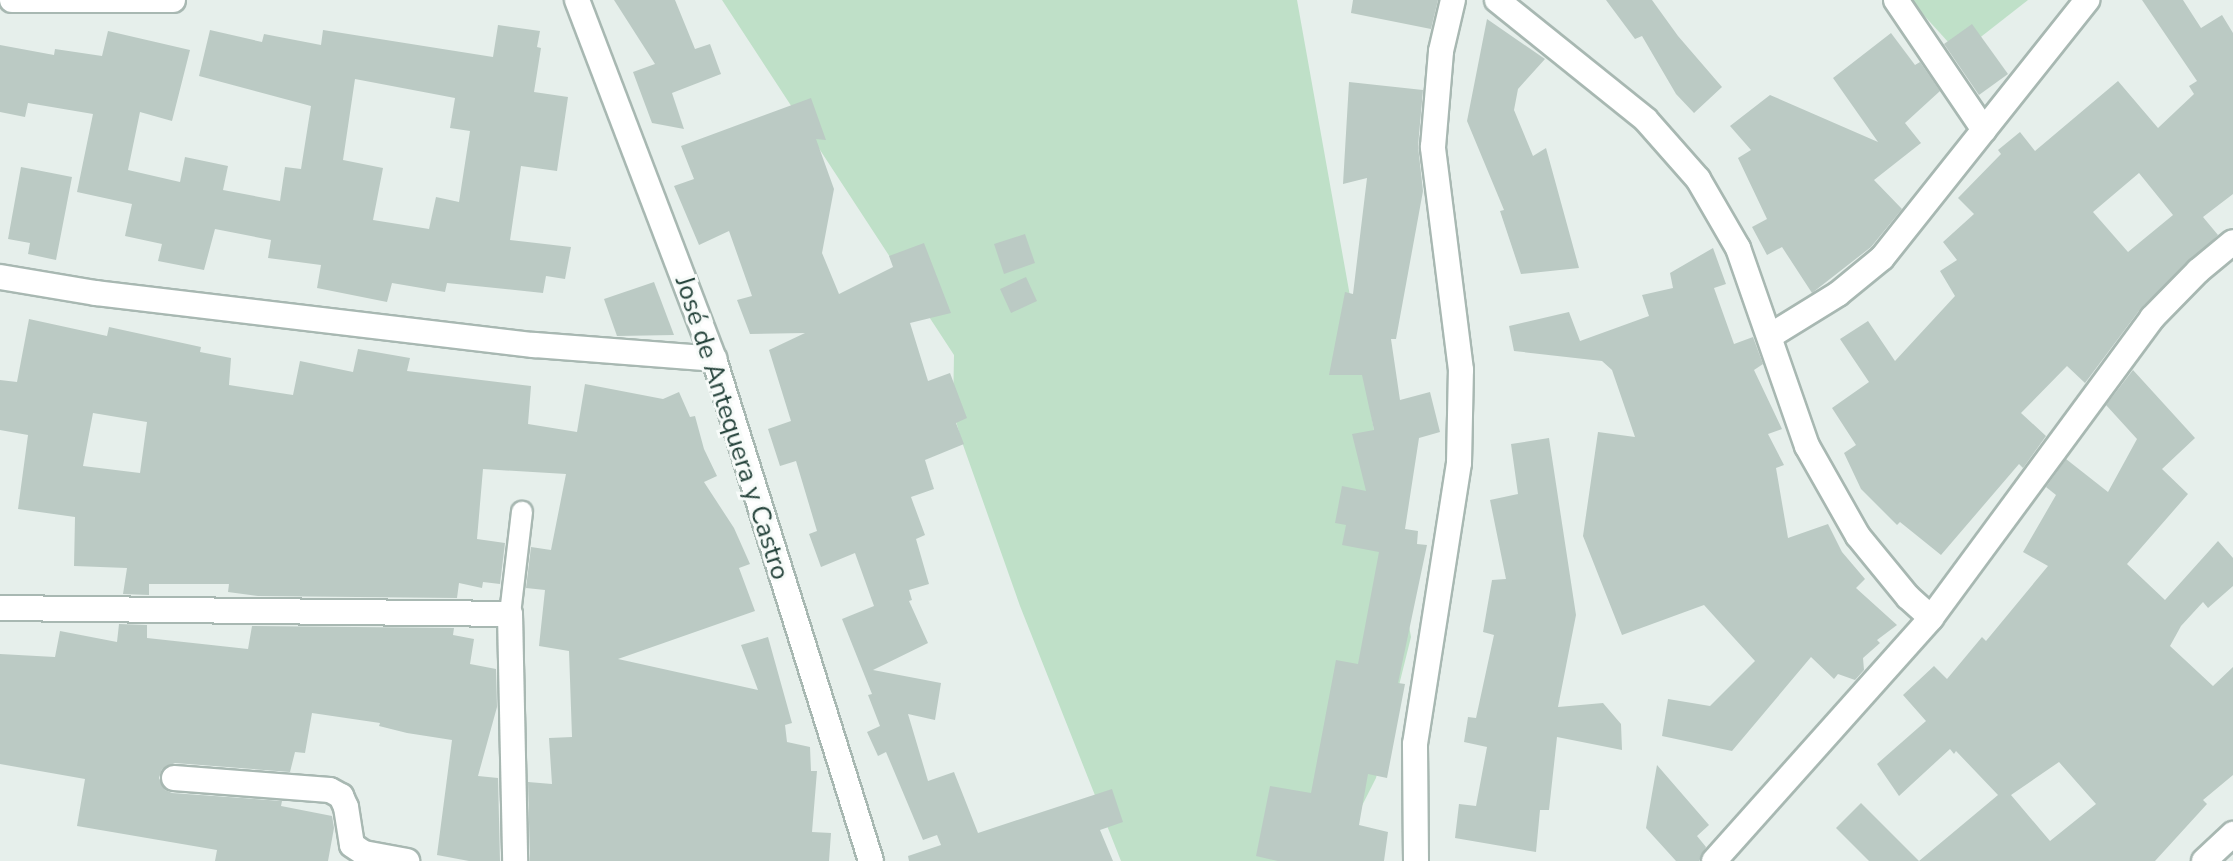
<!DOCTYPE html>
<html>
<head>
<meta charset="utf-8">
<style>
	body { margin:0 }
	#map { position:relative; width:2233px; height:861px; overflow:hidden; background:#e6efeb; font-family:"Nunito Sans",sans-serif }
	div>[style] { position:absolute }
	.green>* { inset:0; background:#bfe0c8 }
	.building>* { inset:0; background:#bbcac4 }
	.roads { filter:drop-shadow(2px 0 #a8b8b2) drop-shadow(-2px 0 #a8b8b2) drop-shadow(0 2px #a8b8b2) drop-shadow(0 -2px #a8b8b2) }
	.service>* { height:20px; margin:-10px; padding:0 10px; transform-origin:10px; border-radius:10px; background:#fff }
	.minor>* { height:24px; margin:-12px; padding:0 12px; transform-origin:12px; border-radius:12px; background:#fff }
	span { translate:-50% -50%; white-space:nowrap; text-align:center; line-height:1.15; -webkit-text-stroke:6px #f7fbf9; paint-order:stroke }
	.street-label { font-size:26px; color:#24423a }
</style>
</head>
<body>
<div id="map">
	<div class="green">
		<i style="clip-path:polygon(722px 0,1297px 0,1411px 637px,1376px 778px,1334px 861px,1121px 861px,1020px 606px,962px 442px,953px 411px,954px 355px)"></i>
		<i style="clip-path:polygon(1910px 0,2028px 0,1959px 54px)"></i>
	</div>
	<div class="building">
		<i style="clip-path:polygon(614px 0,675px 0,695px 49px,710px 44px,721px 74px,672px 93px,684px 129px,652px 123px,633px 72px,655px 64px)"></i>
		<i style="clip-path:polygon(1353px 0,1438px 0,1431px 29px,1351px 13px)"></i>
		<i style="clip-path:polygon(1606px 0,1652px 0,1678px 36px,1722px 87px,1694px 113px,1676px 94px,1642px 36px,1635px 39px)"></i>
		<i style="clip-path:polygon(evenodd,2142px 0,2183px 0,2201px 28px,2222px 15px,2233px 33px,2233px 194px,2203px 217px,2218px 235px,2141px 308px,2085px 383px,2067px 366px,2021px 413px,2046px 436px,2023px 468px,2019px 464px,1941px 555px,1900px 522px,1897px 525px,1861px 489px,1844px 453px,1856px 445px,1832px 408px,1869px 382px,1840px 339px,1868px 321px,1895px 361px,1955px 296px,1940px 271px,1957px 260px,1943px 242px,1974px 214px,1958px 198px,2001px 154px,1998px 150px,2020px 132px,2035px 151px,2118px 81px,2158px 128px,2194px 94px,2189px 86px,2197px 81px,2142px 0,2139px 173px,2173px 215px,2128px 252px,2093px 212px,2139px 173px)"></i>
		<i style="clip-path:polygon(1487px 19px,1545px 59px,1518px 89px,1514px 110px,1533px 156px,1546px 148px,1579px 268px,1521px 274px,1500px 211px,1504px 210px,1467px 121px)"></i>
		<i style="clip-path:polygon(1972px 24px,2008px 74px,1979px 95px,1944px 44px)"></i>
		<i style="clip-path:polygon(evenodd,498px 25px,540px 31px,537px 47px,541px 48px,534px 92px,568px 97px,557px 171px,521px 166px,510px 240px,571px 247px,565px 279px,546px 276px,543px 293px,447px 283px,445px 292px,392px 283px,387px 302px,317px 288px,321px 265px,268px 258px,271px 240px,215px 229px,204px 270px,158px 261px,162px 244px,125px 236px,132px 204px,77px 192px,93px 114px,28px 103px,25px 117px,0 112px,0 45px,54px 55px,55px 49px,102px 56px,108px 31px,190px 50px,172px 121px,140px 112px,128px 170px,180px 182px,185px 157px,228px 166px,223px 190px,280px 201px,285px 167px,301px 169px,311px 106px,199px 76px,210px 30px,262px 42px,264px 34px,321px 45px,323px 30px,493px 57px,498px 25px,355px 79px,455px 98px,450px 128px,470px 131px,459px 202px,436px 197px,429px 229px,373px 220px,383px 168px,343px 160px,355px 79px)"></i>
		<i style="clip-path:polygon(1891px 33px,1915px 65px,1920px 62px,1940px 91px,1905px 123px,1921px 143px,1874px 180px,1902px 209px,1871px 247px,1812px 293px,1782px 247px,1767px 255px,1752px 227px,1767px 219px,1738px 158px,1751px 150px,1730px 126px,1770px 95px,1878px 142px,1833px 78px)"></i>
		<i style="clip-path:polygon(1349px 82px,1423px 90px,1418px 146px,1423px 191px,1396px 339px,1391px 339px,1400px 400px,1430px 392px,1440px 432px,1419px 438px,1405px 529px,1418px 531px,1417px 544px,1427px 545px,1398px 683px,1405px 684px,1387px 778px,1368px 774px,1359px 825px,1388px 832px,1384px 861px,1278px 861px,1256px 856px,1270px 786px,1311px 793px,1336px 660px,1358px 664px,1379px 552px,1342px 545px,1346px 525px,1335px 523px,1342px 486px,1366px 491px,1352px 434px,1374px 430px,1362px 375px,1329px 375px,1345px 292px,1353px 294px,1367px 178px,1343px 184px)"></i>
		<i style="clip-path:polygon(811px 98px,826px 140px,816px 139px,834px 189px,822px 253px,839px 294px,893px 267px,889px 256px,924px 243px,951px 313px,910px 323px,928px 381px,950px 373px,967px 418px,956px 423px,964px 444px,925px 460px,934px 489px,911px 497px,925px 535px,916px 539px,929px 584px,909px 590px,912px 600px,909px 601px,928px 643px,873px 670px,941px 683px,935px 720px,908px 714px,928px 781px,954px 772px,978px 833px,1112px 789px,1123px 822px,1100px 830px,1113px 861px,909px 861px,908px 856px,941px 845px,937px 835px,923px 840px,886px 752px,878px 756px,867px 732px,880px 726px,868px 695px,872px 694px,842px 619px,874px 606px,855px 553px,821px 567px,809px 534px,817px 531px,796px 461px,780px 466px,768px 429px,791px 421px,769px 350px,805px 333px,750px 334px,737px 300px,752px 296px,729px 231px,699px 245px,674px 186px,694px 179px,681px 146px)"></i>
		<i style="clip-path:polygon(21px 167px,72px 177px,56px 260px,28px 254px,30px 243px,8px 239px)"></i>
		<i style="clip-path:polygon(1025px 234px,1035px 263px,1004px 274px,994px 244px)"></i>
		<i style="clip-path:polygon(1713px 248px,1726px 284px,1714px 288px,1734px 344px,1753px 337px,1763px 364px,1754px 370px,1782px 429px,1768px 434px,1784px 465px,1776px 468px,1788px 538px,1828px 524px,1842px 552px,1865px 579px,1856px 588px,1897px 625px,1877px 640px,1880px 643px,1863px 658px,1864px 670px,1855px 680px,1838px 674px,1834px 679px,1811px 657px,1732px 751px,1662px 736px,1668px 699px,1710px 706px,1755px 661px,1704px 605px,1622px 635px,1583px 536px,1598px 432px,1635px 437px,1612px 370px,1602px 361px,1514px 351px,1509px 326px,1569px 312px,1580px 341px,1649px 316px,1642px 295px,1673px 288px,1670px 273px)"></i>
		<i style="clip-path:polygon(1026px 277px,1037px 301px,1011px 313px,1000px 289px)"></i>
		<i style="clip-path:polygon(654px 282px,674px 335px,617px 336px,604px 299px)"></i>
		<i style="clip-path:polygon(evenodd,29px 319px,107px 336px,109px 327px,201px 347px,200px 352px,231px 358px,229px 385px,293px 395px,300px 361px,353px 372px,358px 349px,410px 358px,407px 371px,531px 386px,528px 424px,577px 432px,585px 384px,663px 399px,679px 392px,690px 417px,695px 416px,704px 449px,717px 476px,704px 482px,734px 528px,750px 564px,739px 568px,755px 611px,618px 659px,758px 690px,741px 645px,768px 637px,792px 723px,785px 725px,787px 742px,810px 747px,811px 771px,817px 771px,812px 832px,831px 833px,829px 861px,530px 861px,528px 782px,552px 784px,549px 738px,572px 737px,569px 651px,539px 646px,545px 590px,526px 588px,531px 547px,551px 550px,566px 474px,483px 469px,477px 539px,505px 543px,500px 584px,483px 582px,482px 588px,459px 583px,457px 598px,258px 596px,228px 592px,229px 584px,149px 584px,149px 595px,123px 594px,127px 568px,74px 566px,75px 517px,18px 509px,28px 435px,0 430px,0 380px,17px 382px,29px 319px,93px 413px,147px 422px,140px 473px,83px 466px,93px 413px)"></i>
		<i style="clip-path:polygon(evenodd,2133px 370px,2195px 438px,2162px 469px,2188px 494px,2127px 564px,2165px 600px,2218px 541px,2233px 558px,2233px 586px,2208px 608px,2203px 602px,2181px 626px,2170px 646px,2213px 686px,2233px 667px,2233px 775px,2203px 800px,2207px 804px,2155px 861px,1919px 861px,1998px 795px,1956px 751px,1954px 754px,1950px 749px,1899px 796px,1877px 764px,1926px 721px,1903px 695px,1934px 666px,1947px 679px,1982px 637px,1986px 641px,2048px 566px,2023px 552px,2056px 495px,2046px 487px,2066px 459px,2108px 492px,2137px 439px,2106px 405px,2133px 370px,2059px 762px,2096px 804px,2050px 841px,2011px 795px,2059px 762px)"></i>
		<i style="clip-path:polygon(1549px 438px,1576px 615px,1558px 707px,1603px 703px,1621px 724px,1622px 750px,1557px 737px,1549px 810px,1540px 810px,1536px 852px,1455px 838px,1459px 804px,1476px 806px,1487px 747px,1464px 742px,1468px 717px,1476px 718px,1494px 635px,1483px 632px,1492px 580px,1506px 579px,1490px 500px,1518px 494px,1511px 444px)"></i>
		<i style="clip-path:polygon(119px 624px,147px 625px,147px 638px,248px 649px,252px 626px,454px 628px,453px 635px,474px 639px,470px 664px,496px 669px,497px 707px,478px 776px,498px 778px,500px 861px,469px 861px,437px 855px,452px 740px,407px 733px,379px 726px,380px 723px,312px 713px,305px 753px,295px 752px,290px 772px,175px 763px,162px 769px,159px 778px,165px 790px,172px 793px,282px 801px,281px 806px,332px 816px,334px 828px,328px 861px,215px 861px,217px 850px,77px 826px,85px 779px,0 764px,0 654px,55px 657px,60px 631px,117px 642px)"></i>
		<i style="clip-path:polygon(1657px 765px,1709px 825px,1697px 836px,1706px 847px,1699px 861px,1676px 861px,1646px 828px)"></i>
		<i style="clip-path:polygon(1861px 803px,1919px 861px,1869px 861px,1836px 828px)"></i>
	</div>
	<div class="roads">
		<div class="service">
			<i style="left:510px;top:614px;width:103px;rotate:-83.3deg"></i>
		</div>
		<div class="minor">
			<i style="left:12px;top:0;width:161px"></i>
			<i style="left:577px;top:0;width:384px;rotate:69.1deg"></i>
			<i style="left:714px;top:359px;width:526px;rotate:72.63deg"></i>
			<i style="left:1497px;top:0;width:191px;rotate:38.8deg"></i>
			<i style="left:1646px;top:120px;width:79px;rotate:48.6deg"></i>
			<i style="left:1698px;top:179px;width:80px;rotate:59.9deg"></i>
			<i style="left:1738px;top:248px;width:210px;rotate:70.8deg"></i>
			<i style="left:1807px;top:446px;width:103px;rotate:60.5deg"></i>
			<i style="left:1858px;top:536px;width:79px;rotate:50.7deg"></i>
			<i style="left:1908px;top:597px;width:31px;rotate:42deg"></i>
			<i style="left:1896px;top:0;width:157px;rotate:55.9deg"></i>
			<i style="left:0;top:277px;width:97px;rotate:9.5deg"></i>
			<i style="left:96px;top:293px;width:441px;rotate:6.8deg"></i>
			<i style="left:534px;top:345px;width:181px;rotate:4.4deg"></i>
			<i style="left:1770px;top:336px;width:80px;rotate:-31.7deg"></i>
			<i style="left:1838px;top:294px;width:57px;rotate:-39.3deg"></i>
			<i style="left:1882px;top:258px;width:330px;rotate:-51.5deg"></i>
			<i style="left:0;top:608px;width:510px;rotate:0.67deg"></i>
			<i style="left:510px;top:614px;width:247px;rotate:88.8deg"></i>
			<i style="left:174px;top:778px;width:156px;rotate:4.4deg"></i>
			<i style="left:330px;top:790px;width:13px;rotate:29deg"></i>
			<i style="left:341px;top:796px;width:12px;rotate:66deg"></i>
			<i style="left:346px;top:807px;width:38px;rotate:81deg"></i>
			<i style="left:352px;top:845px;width:14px;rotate:34deg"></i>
			<i style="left:364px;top:853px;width:44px;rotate:10.5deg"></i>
			<i style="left:1416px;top:861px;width:117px;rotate:-90.5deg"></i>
			<i style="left:1415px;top:744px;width:284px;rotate:-81.1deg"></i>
			<i style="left:1459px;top:463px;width:93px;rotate:-88.8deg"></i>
			<i style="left:1461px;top:370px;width:225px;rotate:-97.2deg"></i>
			<i style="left:1433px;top:147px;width:96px;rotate:-85.2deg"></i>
			<i style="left:1441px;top:51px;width:52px;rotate:-76.8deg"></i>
			<i style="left:1714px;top:861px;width:326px;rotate:-48.2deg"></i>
			<i style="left:1931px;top:618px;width:373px;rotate:-53.6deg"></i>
			<i style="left:2152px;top:318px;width:66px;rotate:-45.6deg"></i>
			<i style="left:2198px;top:271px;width:45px;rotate:-39.6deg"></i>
			<i style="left:2204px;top:861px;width:40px;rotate:-43deg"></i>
		</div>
	</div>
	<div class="street-label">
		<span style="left:732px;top:428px;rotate:72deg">José de Antequera y Castro</span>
	</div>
</div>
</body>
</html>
